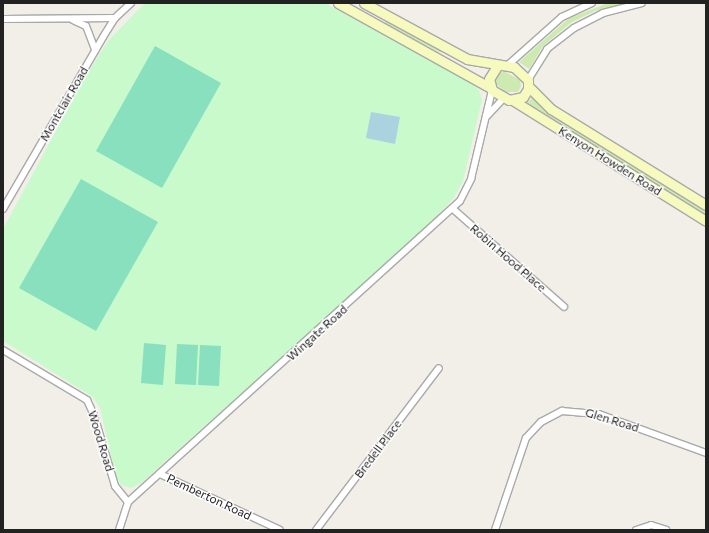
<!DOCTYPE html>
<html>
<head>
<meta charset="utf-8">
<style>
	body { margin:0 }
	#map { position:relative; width:709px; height:533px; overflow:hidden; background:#f2efe9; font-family:Commissioner,sans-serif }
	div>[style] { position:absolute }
	.grass>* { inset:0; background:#cdebb0 }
	.park>* { inset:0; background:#c8facc }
	.pitch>* { inset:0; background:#88e0be }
	.water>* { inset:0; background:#aad3df }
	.roads { filter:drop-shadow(1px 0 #a9a9a9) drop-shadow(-1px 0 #a9a9a9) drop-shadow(0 1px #a9a9a9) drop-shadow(0 -1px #a9a9a9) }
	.street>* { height:6px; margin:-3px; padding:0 3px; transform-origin:3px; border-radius:3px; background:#fff }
	.secondary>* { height:9px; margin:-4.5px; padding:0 4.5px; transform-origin:4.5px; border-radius:4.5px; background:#f7fabf }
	span { translate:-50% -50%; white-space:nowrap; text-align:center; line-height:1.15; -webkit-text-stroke:3px #fff; paint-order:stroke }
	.street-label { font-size:12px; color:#222 }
	.frame { position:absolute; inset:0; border:4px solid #222; pointer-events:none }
</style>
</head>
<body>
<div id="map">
	<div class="grass">
		<i style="clip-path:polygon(630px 3px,595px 11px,572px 22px,543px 46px,529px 69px,519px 62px,569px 18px,606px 4px)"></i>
		<i style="clip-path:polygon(386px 20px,440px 49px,441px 53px,390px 27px,385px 23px)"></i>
		<i style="clip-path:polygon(504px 71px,520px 80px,521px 86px,518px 92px,505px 92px,496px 84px,494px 77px)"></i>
		<i style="clip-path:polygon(533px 97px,548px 113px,706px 210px,706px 215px,531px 106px,527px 103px)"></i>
	</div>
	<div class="park">
		<i style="clip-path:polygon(145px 3px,325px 3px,474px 85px,479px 90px,482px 100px,463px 181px,453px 199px,425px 229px,141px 483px,131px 488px,121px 485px,116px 477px,100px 408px,93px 397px,3px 341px,3px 229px,85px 77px,108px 41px)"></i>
	</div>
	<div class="pitch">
		<i style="clip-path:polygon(155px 46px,221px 83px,162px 188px,96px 151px)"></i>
		<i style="clip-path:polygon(81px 179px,158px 222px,96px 331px,19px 288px)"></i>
		<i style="clip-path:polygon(144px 343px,166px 345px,163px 385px,141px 383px)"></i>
		<i style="clip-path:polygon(177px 344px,198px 345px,196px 385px,175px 384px)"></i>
		<i style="clip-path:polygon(200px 345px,221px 346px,219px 386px,198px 385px)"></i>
	</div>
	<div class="water">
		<i style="clip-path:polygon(371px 112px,400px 117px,395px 144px,366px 138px)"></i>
	</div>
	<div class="roads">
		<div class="street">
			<i style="left:3px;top:19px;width:112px;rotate:-0.5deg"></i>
			<i style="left:73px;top:20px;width:14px;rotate:25deg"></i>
			<i style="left:86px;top:26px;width:26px;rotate:69deg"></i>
			<i style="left:509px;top:64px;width:71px;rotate:-41.6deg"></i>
			<i style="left:562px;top:17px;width:33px;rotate:-25deg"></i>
			<i style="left:528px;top:80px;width:36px;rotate:-58deg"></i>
			<i style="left:547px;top:49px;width:34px;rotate:-38deg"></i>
			<i style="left:574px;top:28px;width:33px;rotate:-27deg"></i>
			<i style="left:603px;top:13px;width:40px;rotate:-14.4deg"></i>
			<i style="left:487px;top:116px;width:25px;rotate:-47deg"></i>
			<i style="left:3px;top:209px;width:199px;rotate:-59.8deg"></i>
			<i style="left:103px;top:37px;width:22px;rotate:-58deg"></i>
			<i style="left:115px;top:18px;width:22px;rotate:-43deg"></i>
			<i style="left:453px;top:209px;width:148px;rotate:41.4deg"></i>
			<i style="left:3px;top:350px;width:98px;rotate:30.8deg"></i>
			<i style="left:87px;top:400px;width:17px;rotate:65deg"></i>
			<i style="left:94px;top:415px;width:74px;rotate:73.5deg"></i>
			<i style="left:115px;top:486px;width:21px;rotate:51deg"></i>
			<i style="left:160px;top:474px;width:132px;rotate:25deg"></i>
			<i style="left:119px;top:530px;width:29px;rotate:-72deg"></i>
			<i style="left:128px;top:502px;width:448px;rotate:-42.2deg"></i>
			<i style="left:460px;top:201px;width:25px;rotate:-63deg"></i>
			<i style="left:471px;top:179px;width:91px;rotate:-76.7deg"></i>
			<i style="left:316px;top:530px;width:203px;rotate:-52.8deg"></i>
			<i style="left:495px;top:530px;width:97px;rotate:-71.4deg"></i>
			<i style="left:526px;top:438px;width:22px;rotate:-47deg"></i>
			<i style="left:541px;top:422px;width:24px;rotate:-28deg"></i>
			<i style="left:562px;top:411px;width:37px;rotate:5deg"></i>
			<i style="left:599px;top:414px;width:114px;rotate:20deg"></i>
			<i style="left:636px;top:530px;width:16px;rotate:-18deg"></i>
			<i style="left:651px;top:525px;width:16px;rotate:18deg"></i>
		</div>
		<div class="secondary">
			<i style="left:338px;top:3px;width:175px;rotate:29.1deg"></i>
			<i style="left:364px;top:3px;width:117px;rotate:28.5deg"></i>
			<i style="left:467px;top:59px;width:48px;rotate:9.7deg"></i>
			<i style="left:514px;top:67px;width:19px;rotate:43deg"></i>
			<i style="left:528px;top:80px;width:9px;rotate:90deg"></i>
			<i style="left:528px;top:89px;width:9px;rotate:122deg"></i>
			<i style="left:523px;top:97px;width:14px;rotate:168deg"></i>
			<i style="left:509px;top:100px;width:20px;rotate:-150deg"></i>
			<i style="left:492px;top:90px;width:11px;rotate:-105deg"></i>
			<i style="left:489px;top:79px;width:15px;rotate:-58deg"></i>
			<i style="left:528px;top:86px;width:33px;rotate:45deg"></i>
			<i style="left:551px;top:109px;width:182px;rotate:31.8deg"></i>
			<i style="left:514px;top:101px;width:226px;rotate:32deg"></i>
		</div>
	</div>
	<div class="street-label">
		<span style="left:64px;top:104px;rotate:-60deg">Montclair Road</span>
		<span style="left:610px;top:161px;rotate:32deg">Kenyon Howden Road</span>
		<span style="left:508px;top:258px;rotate:41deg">Robin Hood Place</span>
		<span style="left:317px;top:333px;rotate:-42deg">Wingate Road</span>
		<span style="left:612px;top:420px;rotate:17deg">Glen Road</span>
		<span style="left:101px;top:441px;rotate:73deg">Wood Road</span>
		<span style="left:378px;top:449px;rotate:-53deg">Bredell Place</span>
		<span style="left:209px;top:497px;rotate:25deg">Pemberton Road</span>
	</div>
	<div class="frame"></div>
</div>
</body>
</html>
